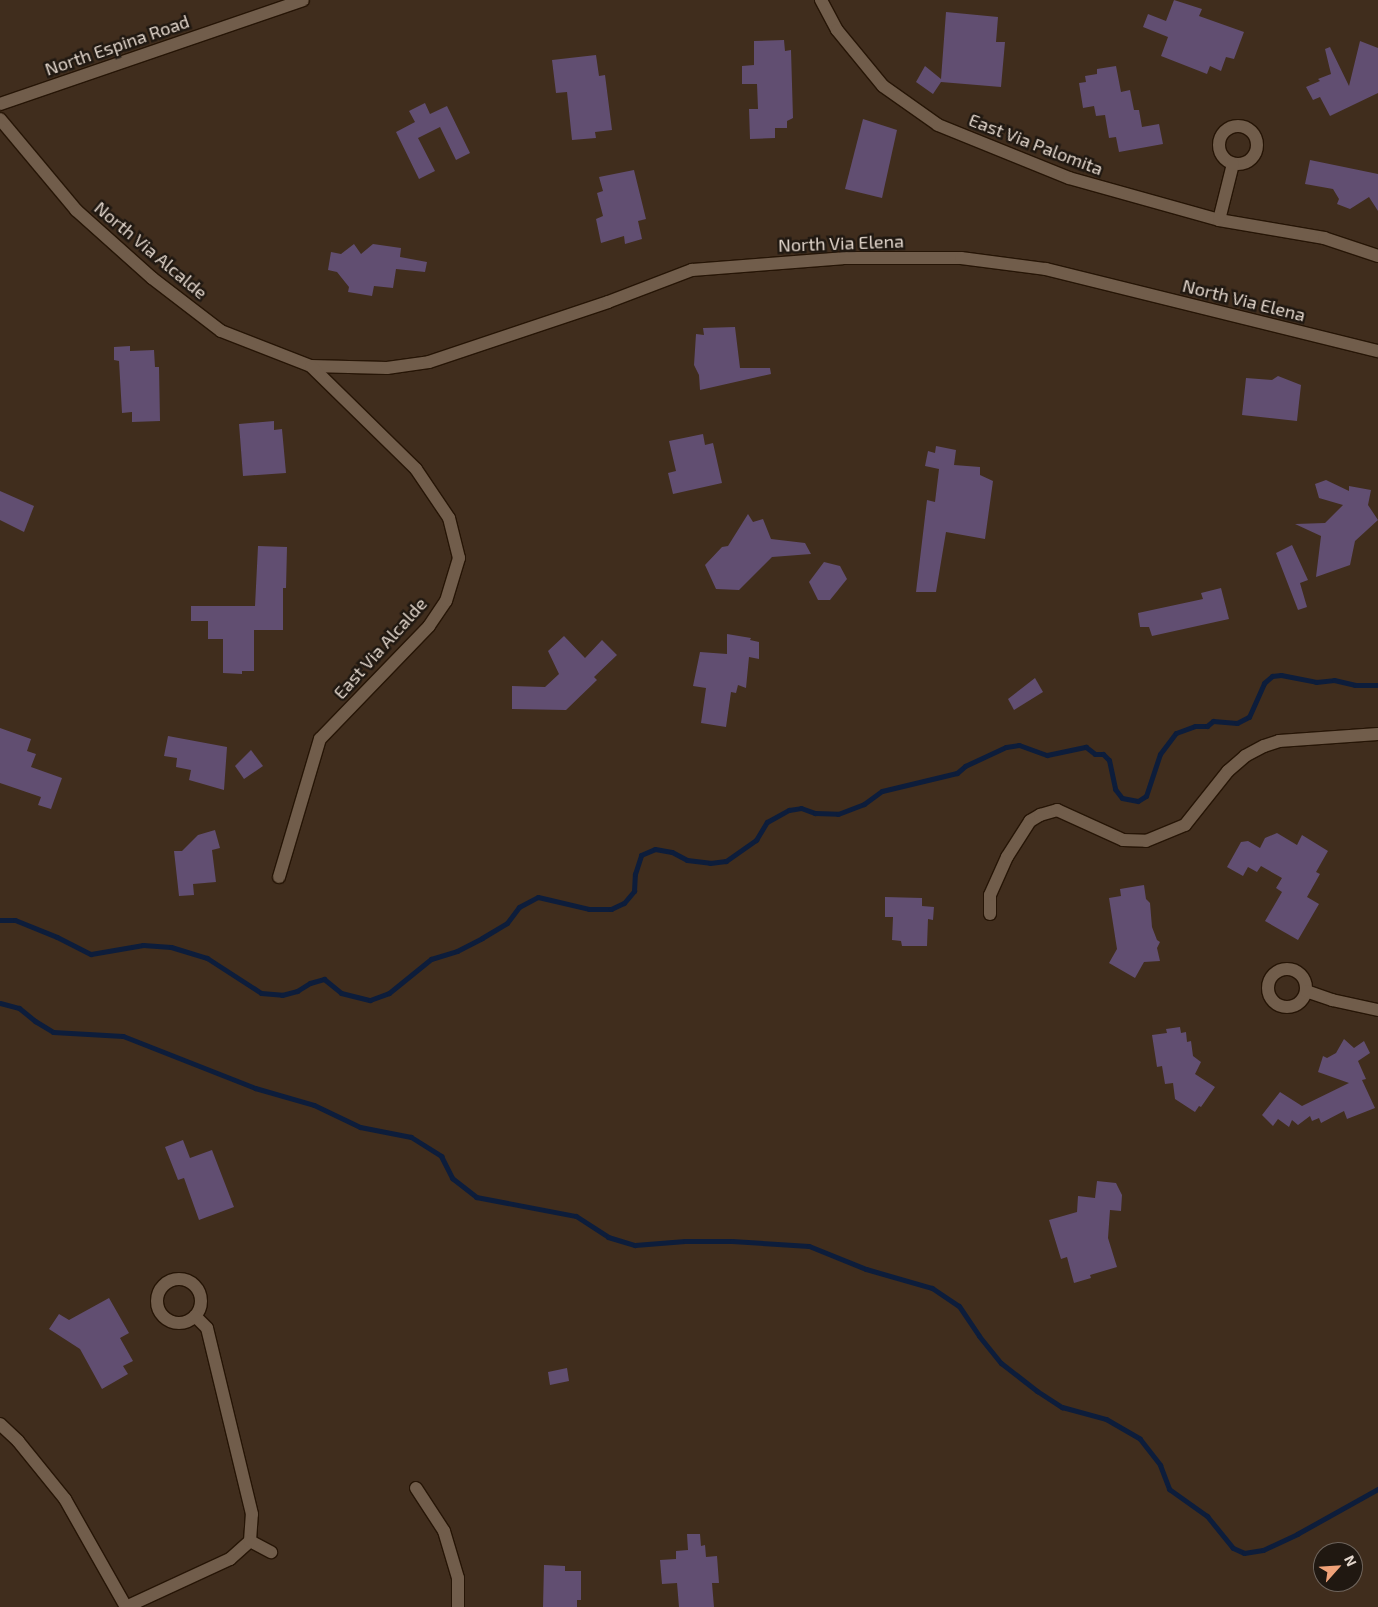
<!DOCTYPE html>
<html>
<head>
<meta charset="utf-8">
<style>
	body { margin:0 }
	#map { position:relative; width:1378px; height:1607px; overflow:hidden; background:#402d1d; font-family:"Exo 2",sans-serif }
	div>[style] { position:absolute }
	.stream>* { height:5px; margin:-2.5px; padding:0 2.5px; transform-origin:2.5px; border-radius:2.5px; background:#0d1d3b }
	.building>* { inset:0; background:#614e71 }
	.roads { filter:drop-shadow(1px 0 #261506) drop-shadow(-1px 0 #261506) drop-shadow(0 1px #261506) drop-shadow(0 -1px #261506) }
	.minor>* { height:12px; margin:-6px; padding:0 6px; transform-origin:6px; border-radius:6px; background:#715d4b }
	.minor>.ring { margin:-6px; padding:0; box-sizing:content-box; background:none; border:12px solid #715d4b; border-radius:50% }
	span { translate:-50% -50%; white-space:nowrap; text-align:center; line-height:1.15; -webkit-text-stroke:5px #201811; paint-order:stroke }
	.street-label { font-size:18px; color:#e2d6cc }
	.north { position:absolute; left:1313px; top:1542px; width:50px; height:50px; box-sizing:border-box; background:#201811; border:1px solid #6e645c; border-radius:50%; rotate:64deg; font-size:14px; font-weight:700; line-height:20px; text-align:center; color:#e2d6cc }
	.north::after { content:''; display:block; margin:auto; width:18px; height:22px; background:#f0a279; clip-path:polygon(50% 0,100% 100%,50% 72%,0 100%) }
</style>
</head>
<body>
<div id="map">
	<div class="stream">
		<i style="left:0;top:920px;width:15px"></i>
		<i style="left:15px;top:920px;width:45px;rotate:22deg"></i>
		<i style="left:57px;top:937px;width:38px;rotate:27deg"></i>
		<i style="left:91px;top:954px;width:53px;rotate:-9.8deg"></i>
		<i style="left:143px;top:945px;width:28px;rotate:4deg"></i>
		<i style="left:171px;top:947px;width:38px;rotate:17deg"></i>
		<i style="left:207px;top:958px;width:64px;rotate:32.9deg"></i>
		<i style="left:261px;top:993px;width:21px;rotate:5deg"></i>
		<i style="left:282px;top:995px;width:16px;rotate:-15deg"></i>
		<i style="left:297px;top:991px;width:15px;rotate:-32deg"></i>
		<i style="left:310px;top:983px;width:15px;rotate:-16deg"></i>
		<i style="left:324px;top:979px;width:22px;rotate:39deg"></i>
		<i style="left:341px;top:993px;width:30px;rotate:14deg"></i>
		<i style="left:370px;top:1000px;width:20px;rotate:-20deg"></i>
		<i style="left:389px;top:993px;width:54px;rotate:-39deg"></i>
		<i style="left:431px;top:959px;width:27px;rotate:-17deg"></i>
		<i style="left:457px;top:951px;width:28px;rotate:-27deg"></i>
		<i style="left:482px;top:938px;width:29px;rotate:-31deg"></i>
		<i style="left:507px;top:923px;width:20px;rotate:-53deg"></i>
		<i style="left:519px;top:907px;width:21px;rotate:-28deg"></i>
		<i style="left:538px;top:897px;width:52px;rotate:13.2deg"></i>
		<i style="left:589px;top:909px;width:22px"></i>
		<i style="left:611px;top:909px;width:14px;rotate:-25deg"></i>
		<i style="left:624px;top:903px;width:16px;rotate:-50deg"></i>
		<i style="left:634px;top:891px;width:17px;rotate:-87deg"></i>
		<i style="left:635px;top:874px;width:20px;rotate:-72deg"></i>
		<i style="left:641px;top:855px;width:15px;rotate:-23deg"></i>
		<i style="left:655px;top:849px;width:17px;rotate:10deg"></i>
		<i style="left:672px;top:852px;width:17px;rotate:28deg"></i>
		<i style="left:687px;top:860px;width:23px;rotate:7deg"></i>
		<i style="left:710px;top:863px;width:16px;rotate:-7deg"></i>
		<i style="left:726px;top:861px;width:37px;rotate:-35deg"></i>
		<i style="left:756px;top:840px;width:21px;rotate:-59deg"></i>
		<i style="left:767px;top:822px;width:25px;rotate:-29deg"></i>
		<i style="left:789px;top:810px;width:12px;rotate:-9deg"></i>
		<i style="left:801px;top:808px;width:15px;rotate:20deg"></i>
		<i style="left:815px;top:813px;width:23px;rotate:2deg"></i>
		<i style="left:838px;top:814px;width:28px;rotate:-21deg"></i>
		<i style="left:864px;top:804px;width:22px;rotate:-36deg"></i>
		<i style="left:882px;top:791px;width:77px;rotate:-13.5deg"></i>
		<i style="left:957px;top:773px;width:11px;rotate:-41deg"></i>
		<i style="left:965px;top:766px;width:45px;rotate:-24.9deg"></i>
		<i style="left:1006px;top:747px;width:13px;rotate:-9deg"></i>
		<i style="left:1019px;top:745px;width:30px;rotate:20deg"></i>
		<i style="left:1047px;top:755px;width:40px;rotate:-12deg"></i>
		<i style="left:1086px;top:747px;width:11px;rotate:38deg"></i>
		<i style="left:1095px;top:754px;width:8px"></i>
		<i style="left:1103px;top:754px;width:8px;rotate:45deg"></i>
		<i style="left:1109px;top:760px;width:30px;rotate:78deg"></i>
		<i style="left:1115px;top:789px;width:11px;rotate:52deg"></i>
		<i style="left:1122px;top:798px;width:16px;rotate:11deg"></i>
		<i style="left:1138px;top:801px;width:9px;rotate:-32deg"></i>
		<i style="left:1146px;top:796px;width:44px;rotate:-71.6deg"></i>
		<i style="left:1160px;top:754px;width:26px;rotate:-53deg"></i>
		<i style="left:1176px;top:733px;width:20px;rotate:-20deg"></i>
		<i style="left:1195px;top:726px;width:12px"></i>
		<i style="left:1207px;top:726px;width:8px;rotate:-40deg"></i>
		<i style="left:1213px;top:721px;width:24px;rotate:5deg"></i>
		<i style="left:1237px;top:723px;width:13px;rotate:-27deg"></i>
		<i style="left:1249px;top:717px;width:37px;rotate:-66deg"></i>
		<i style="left:1264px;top:683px;width:11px;rotate:-41deg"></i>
		<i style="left:1272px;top:676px;width:9px;rotate:-6deg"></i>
		<i style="left:1281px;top:675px;width:36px;rotate:11deg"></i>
		<i style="left:1316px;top:682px;width:18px;rotate:-6deg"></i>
		<i style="left:1334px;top:680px;width:22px;rotate:13deg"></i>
		<i style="left:1355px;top:685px;width:23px"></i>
		<i style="left:0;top:1003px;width:20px;rotate:15deg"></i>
		<i style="left:19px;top:1008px;width:21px;rotate:39deg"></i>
		<i style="left:35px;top:1021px;width:21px;rotate:31deg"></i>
		<i style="left:53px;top:1032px;width:70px;rotate:3.3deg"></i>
		<i style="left:123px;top:1036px;width:142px;rotate:21.5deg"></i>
		<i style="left:255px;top:1088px;width:61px;rotate:16.1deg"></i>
		<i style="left:314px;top:1105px;width:51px;rotate:25.6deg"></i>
		<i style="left:360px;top:1127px;width:52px;rotate:11.1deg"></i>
		<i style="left:411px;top:1137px;width:36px;rotate:32deg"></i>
		<i style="left:441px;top:1156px;width:25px;rotate:63deg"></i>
		<i style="left:452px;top:1178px;width:31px;rotate:38deg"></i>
		<i style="left:476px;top:1197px;width:102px;rotate:10.8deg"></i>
		<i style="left:576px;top:1216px;width:38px;rotate:33deg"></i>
		<i style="left:608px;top:1237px;width:28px;rotate:17deg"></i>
		<i style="left:635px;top:1245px;width:50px;rotate:-4.6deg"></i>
		<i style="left:685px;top:1241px;width:47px"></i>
		<i style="left:732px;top:1241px;width:77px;rotate:3.7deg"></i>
		<i style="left:809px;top:1246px;width:61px;rotate:22deg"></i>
		<i style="left:866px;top:1269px;width:69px;rotate:16.1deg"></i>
		<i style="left:932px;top:1288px;width:32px;rotate:34deg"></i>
		<i style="left:959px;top:1306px;width:36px;rotate:56deg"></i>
		<i style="left:979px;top:1336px;width:35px;rotate:51deg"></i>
		<i style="left:1001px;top:1363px;width:46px;rotate:37.9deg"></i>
		<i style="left:1037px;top:1391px;width:30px;rotate:33deg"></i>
		<i style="left:1062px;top:1407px;width:46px;rotate:15.3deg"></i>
		<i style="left:1106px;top:1419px;width:39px;rotate:30deg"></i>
		<i style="left:1140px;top:1439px;width:33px;rotate:52deg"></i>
		<i style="left:1160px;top:1465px;width:26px;rotate:69deg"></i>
		<i style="left:1169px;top:1489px;width:47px;rotate:35.4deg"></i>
		<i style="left:1207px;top:1516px;width:41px;rotate:50.9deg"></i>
		<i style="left:1233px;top:1548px;width:12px;rotate:24deg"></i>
		<i style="left:1244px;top:1553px;width:19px;rotate:-9deg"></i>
		<i style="left:1263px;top:1550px;width:38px;rotate:-25deg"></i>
		<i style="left:1297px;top:1534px;width:93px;rotate:-29.1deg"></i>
	</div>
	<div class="building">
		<i style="clip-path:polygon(1174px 0,1202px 9px,1199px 16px,1244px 32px,1234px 59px,1226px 57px,1221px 71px,1210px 66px,1207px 74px,1161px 56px,1168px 37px,1143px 27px,1148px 14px,1166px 21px)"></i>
		<i style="clip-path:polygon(946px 12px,998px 17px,996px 42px,1005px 42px,1001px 87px,941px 82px,933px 94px,916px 82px,925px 66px,941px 79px)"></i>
		<i style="clip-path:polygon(784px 40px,785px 51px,791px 50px,793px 118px,787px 121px,787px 128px,775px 128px,775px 138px,750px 139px,749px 109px,758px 109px,757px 84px,742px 84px,742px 66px,754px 65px,754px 41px)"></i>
		<i style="clip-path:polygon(1360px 41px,1378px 48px,1378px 93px,1330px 116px,1320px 97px,1313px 100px,1306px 87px,1320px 81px,1318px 79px,1331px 74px,1325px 49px,1330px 47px,1349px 86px)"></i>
		<i style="clip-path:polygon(596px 55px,599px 76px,605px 75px,612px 130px,595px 132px,596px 138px,572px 140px,567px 92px,556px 93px,552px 60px)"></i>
		<i style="clip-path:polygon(1116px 66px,1121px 92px,1130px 90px,1134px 110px,1139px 110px,1142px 127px,1159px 124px,1163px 144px,1119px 152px,1116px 137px,1109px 138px,1105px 115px,1096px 116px,1094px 106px,1083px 108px,1079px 83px,1086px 82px,1085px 76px,1097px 74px,1097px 69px)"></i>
		<i style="clip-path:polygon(425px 103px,430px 114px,447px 106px,470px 153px,456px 160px,440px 127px,418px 138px,435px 171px,419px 179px,396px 132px,415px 122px,409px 111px)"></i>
		<i style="clip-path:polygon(863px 119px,897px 130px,882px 198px,845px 189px)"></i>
		<i style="clip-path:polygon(1310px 160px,1378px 174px,1378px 211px,1369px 197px,1350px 209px,1337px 204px,1339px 199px,1333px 189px,1305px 184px)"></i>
		<i style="clip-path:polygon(634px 170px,646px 219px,638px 221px,642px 239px,625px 244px,624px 236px,601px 243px,596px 219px,603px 216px,597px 193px,603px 191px,599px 177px)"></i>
		<i style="clip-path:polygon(354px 244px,361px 254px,373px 244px,401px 248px,400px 257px,427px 262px,425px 272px,396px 269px,393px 288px,374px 286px,372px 296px,348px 292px,349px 287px,337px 272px,328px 270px,331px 252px,341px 254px)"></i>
		<i style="clip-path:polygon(735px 327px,740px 368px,770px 368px,771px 374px,700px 390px,699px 375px,694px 365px,696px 334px,704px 335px,703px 328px)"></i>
		<i style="clip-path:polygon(130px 346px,130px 351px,154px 350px,155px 367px,159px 367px,160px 421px,132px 422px,132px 412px,122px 413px,119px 361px,114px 360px,114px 347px)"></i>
		<i style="clip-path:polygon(1278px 376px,1301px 385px,1297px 421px,1242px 415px,1246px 378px,1272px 380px)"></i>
		<i style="clip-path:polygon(274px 421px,274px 430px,282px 429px,286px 473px,243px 476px,239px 424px)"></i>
		<i style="clip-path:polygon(703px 434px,705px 445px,713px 443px,722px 483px,673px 494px,668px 473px,676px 471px,669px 441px)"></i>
		<i style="clip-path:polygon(936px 446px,956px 450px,954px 465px,980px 467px,980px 475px,993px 481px,985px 539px,946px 532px,936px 592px,916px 592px,927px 500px,935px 502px,939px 469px,925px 466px,928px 451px,935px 453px)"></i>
		<i style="clip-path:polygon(1326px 480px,1349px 491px,1349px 486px,1371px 490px,1368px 505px,1378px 520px,1355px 541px,1350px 565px,1316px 577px,1321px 536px,1295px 524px,1325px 523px,1343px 505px,1319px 498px,1315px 484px)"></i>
		<i style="clip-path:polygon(0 491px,34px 506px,24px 532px,0 520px)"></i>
		<i style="clip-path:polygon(748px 514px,753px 522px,763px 519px,771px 539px,805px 543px,811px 554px,772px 557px,739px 590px,716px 589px,705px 565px,722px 547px,728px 546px)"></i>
		<i style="clip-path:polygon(1292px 545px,1308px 580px,1300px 583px,1307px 607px,1298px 610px,1276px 553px)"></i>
		<i style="clip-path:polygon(258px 546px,287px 547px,286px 588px,283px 588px,283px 630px,254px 630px,254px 671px,242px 671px,242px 674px,223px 673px,223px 639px,208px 639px,208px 621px,191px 621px,191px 606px,255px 606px)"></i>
		<i style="clip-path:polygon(824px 562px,840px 566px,847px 579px,830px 600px,818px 600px,809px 582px)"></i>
		<i style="clip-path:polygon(1221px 588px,1229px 619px,1152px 636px,1149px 627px,1140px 627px,1138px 613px,1203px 599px,1201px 593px)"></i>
		<i style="clip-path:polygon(727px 634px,751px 638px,750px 640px,759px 642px,759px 659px,749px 657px,746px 688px,738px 685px,736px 693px,731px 692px,726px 727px,701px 723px,706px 688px,693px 686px,700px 652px,727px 654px)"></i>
		<i style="clip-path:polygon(564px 636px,585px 658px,602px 640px,617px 655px,594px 677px,597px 680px,566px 710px,512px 709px,512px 686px,545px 687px,559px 674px,548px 651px)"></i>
		<i style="clip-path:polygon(1035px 678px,1043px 692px,1014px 710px,1008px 699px)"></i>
		<i style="clip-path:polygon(0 728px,31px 739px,27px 751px,36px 754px,31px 767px,62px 778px,51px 809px,38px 805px,41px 797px,0 783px)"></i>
		<i style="clip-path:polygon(168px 736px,227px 747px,224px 790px,189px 780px,191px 770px,176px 767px,177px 758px,164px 756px)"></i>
		<i style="clip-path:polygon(251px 750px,263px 766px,244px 779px,235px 766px)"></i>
		<i style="clip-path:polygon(215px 830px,220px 848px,212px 850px,216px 882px,193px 884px,194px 895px,179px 896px,174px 851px,182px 851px,198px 835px)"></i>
		<i style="clip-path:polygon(1277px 833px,1297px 845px,1302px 835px,1328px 851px,1316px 872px,1320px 874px,1307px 897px,1319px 904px,1298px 940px,1265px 921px,1282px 892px,1276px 888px,1282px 878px,1261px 866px,1257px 872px,1248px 867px,1243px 876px,1227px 867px,1241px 842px,1248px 841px,1260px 848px,1265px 838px)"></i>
		<i style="clip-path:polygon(1144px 885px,1146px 899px,1150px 903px,1152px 927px,1157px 940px,1160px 942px,1157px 948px,1160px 961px,1144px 962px,1135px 978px,1109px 963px,1117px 949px,1109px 898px,1121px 896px,1120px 889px)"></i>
		<i style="clip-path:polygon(885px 897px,922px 898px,922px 906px,934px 907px,933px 920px,928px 919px,927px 946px,902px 946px,901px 941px,892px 940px,893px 917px,885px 917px)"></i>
		<i style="clip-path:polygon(1180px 1027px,1181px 1033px,1186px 1032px,1187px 1042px,1191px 1041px,1193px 1056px,1201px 1062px,1195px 1074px,1215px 1087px,1201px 1107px,1199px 1106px,1195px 1112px,1175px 1099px,1173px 1083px,1165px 1084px,1162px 1066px,1157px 1067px,1152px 1035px,1167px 1033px,1166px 1029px)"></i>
		<i style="clip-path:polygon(1344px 1039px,1354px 1048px,1364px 1041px,1370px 1053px,1358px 1061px,1366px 1079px,1362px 1080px,1375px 1108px,1347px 1119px,1344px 1111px,1321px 1123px,1319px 1118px,1312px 1121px,1310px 1116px,1298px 1125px,1292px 1120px,1289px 1127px,1278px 1119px,1273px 1126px,1262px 1115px,1280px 1092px,1302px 1106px,1349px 1083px,1318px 1072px,1323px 1056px,1327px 1058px,1336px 1053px)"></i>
		<i style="clip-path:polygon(183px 1140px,190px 1158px,212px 1150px,234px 1207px,199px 1220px,184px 1178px,178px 1180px,165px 1147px)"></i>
		<i style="clip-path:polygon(1097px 1181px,1116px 1183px,1122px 1195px,1121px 1211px,1110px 1210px,1108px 1238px,1117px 1267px,1090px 1275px,1091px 1278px,1074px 1283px,1067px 1257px,1061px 1259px,1049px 1220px,1077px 1212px,1078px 1196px,1095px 1198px)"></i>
		<i style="clip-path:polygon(109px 1298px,129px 1333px,120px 1338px,133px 1361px,123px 1366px,128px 1374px,102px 1389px,80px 1349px,49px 1329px,59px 1314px,69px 1320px)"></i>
		<i style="clip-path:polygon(567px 1368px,569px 1381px,550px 1385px,548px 1372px)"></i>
		<i style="clip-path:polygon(687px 1534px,700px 1534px,701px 1546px,705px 1545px,706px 1557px,717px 1556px,719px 1583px,712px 1583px,714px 1607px,679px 1607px,677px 1583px,662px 1584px,660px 1560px,676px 1559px,676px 1551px,688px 1550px)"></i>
		<i style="clip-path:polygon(544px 1565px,565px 1566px,565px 1571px,581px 1571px,581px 1600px,577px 1600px,577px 1607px,543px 1607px)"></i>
	</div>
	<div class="roads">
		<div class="minor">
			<i style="left:821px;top:0;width:34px;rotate:62deg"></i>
			<i style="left:837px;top:30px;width:72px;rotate:50.6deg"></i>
			<i style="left:883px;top:86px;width:67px;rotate:35.3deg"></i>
			<i style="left:938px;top:125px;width:141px;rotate:22deg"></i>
			<i style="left:1069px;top:178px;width:156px;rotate:15.6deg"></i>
			<i style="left:1219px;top:220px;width:107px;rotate:9.7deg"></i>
			<i style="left:1324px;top:238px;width:57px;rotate:18.4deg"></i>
			<i style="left:0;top:104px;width:320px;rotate:-18.9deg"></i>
			<i style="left:0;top:119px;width:119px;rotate:50.1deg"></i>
			<i style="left:76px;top:210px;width:102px;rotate:41.8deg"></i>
			<i style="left:152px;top:278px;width:87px;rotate:37.5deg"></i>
			<i style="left:221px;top:331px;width:97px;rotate:21.3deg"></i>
			<i style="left:311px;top:366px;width:76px;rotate:1.5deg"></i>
			<i style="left:387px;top:368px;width:42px;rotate:-8.1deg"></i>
			<i style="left:429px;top:362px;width:189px;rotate:-18.5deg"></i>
			<i style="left:608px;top:302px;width:90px;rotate:-20.9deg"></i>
			<i style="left:692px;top:270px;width:151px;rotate:-4.5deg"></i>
			<i style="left:843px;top:258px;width:118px"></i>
			<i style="left:961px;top:258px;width:86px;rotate:7.4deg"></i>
			<i style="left:1046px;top:269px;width:342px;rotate:13.9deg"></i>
			<i class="ring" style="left:1219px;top:126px;width:26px;height:26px"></i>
			<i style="left:1219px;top:220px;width:58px;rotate:-76deg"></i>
			<i style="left:279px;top:877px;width:144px;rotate:-73.5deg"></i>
			<i style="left:320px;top:739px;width:157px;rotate:-46deg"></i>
			<i style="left:429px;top:626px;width:30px;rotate:-56deg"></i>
			<i style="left:446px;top:601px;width:45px;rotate:-73.2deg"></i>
			<i style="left:459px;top:558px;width:41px;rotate:-104deg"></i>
			<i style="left:449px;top:518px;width:59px;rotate:-124deg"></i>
			<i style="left:416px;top:469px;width:147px;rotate:-135.6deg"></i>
			<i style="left:990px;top:914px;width:19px;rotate:-90deg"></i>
			<i style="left:990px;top:895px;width:42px;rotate:-65.9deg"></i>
			<i style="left:1007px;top:857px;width:43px;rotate:-57.4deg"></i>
			<i style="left:1030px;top:821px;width:12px;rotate:-31deg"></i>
			<i style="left:1040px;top:815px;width:18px;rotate:-16deg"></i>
			<i style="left:1057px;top:810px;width:72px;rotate:24.4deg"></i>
			<i style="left:1123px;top:840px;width:23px;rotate:2deg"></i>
			<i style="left:1146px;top:841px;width:42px;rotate:-22.3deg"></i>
			<i style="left:1185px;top:825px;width:69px;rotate:-51.5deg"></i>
			<i style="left:1228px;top:771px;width:23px;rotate:-41deg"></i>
			<i style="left:1245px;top:756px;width:21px;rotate:-28deg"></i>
			<i style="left:1264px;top:746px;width:16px;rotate:-18deg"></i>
			<i style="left:1279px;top:741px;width:99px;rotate:-4deg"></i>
			<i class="ring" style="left:1268px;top:969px;width:26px;height:26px"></i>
			<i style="left:1306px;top:991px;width:28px;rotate:19deg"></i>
			<i style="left:1332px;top:1000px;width:47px;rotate:12.3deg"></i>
			<i class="ring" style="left:157px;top:1279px;width:32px;height:32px"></i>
			<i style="left:0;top:1424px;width:25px;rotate:43deg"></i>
			<i style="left:18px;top:1441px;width:75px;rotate:51deg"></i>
			<i style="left:65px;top:1499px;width:124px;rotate:60.5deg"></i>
			<i style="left:126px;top:1607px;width:115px;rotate:-24.8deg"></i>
			<i style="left:230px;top:1559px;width:27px;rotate:-42deg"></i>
			<i style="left:250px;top:1541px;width:27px;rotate:-86deg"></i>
			<i style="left:252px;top:1514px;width:191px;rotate:-103.6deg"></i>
			<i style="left:207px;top:1328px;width:17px;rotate:-135deg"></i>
			<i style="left:416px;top:1488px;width:51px;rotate:56.9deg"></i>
			<i style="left:444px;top:1531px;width:49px;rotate:73.4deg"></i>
			<i style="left:458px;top:1578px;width:29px;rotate:90deg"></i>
			<i style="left:250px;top:1541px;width:24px;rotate:28deg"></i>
		</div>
	</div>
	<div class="street-label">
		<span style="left:117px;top:45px;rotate:-19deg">North Espina Road</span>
		<span style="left:1036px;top:144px;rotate:21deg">East Via Palomita</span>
		<span style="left:841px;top:243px;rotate:-2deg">North Via Elena</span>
		<span style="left:151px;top:250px;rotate:40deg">North Via Alcalde</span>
		<span style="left:1244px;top:300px;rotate:14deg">North Via Elena</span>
		<span style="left:380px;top:648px;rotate:-48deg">East Via Alcalde</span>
	</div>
	<div class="north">N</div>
</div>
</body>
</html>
